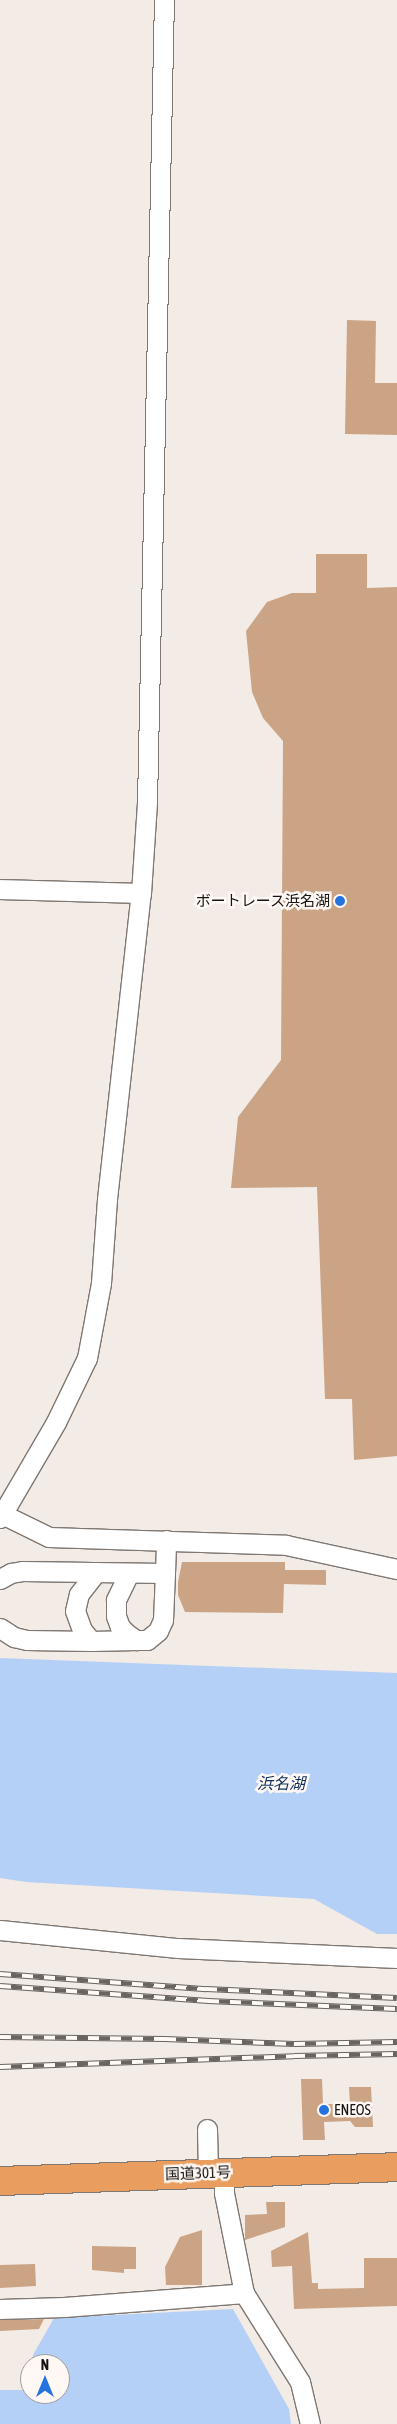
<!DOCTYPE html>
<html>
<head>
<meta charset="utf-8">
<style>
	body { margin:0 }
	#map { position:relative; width:397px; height:2424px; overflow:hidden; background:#f3ebe5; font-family:"Asap Condensed","Noto Sans JP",sans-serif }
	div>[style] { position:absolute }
	.water>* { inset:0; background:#b5d0f7 }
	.building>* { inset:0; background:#cba486 }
	.roads { filter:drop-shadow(1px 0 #7e7772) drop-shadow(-1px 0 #7e7772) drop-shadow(0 1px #7e7772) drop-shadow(0 -1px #7e7772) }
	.minor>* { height:19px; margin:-9.5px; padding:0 9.5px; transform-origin:9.5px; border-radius:9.5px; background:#fff }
	.highway>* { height:28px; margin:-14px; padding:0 14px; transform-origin:14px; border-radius:14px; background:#e99d5e }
	.rail>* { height:5.5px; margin-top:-2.75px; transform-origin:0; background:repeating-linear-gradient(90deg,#fff8f4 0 11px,#686460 0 22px); box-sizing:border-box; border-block:1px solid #686460 }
	.dots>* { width:14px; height:14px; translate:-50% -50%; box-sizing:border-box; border:2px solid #fff8f4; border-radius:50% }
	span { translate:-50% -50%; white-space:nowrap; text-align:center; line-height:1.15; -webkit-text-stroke:5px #fff8f4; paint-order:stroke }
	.poi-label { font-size:15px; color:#161412 }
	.right { translate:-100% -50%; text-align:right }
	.left { translate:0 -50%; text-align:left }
	.street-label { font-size:15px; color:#161412 }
	.water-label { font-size:16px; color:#0d2f5d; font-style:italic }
	.north { position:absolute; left:20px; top:2354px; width:50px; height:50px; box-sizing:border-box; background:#fff8f4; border:1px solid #a29d9a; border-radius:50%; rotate:0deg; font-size:14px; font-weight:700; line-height:20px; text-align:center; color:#161412 }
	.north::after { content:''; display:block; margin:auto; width:18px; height:22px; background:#2573de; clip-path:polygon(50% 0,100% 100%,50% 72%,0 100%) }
</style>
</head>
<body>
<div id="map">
	<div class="water">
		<i style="clip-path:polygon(0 1658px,397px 1673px,397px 1934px,377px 1934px,314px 1899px,26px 1882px,0 1878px)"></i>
		<i style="clip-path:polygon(233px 2309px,289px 2409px,291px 2424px,0 2424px,0 2390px,27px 2390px,30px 2373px,30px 2394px,60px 2394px,60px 2364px,31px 2364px,33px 2355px,54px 2318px)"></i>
	</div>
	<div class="building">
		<i style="clip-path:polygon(347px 320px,376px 321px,375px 383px,397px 383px,397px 435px,345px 434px)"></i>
		<i style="clip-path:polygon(316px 554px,367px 554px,367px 588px,397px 587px,397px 1456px,354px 1460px,352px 1399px,325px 1399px,317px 1187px,231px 1188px,238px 1117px,281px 1060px,283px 741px,263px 718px,252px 692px,246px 631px,267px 602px,292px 593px,316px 593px)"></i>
		<i style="clip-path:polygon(182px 1562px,285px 1562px,285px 1570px,326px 1570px,326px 1585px,284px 1584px,283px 1613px,185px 1612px,178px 1595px,178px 1582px)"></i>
		<i style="clip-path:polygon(301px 2079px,322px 2079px,323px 2104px,350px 2104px,349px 2087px,371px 2087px,373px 2127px,355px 2127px,350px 2121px,324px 2122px,325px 2140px,303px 2140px)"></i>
		<i style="clip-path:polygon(266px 2202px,285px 2202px,285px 2227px,245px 2240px,245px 2215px,267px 2214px)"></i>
		<i style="clip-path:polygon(202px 2230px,202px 2285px,166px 2285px,165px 2267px,180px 2237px)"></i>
		<i style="clip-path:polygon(308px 2232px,312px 2283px,318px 2283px,318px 2289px,364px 2288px,364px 2258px,397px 2258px,397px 2306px,294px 2309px,292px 2266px,272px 2267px,271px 2251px)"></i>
		<i style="clip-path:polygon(92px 2246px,136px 2247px,136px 2269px,124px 2269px,124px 2273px,92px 2270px)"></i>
		<i style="clip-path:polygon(35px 2264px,36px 2286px,0 2288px,0 2265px)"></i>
		<i style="clip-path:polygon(44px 2319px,39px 2329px,0 2331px,0 2320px)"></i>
	</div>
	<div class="roads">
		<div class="minor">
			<i style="left:0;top:889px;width:141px;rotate:1.6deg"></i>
			<i style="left:2px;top:1514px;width:52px;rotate:26.1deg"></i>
			<i style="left:49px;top:1537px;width:237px;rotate:1.9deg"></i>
			<i style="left:286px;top:1545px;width:114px;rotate:12.2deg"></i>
			<i style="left:0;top:1518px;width:111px;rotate:-59.7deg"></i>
			<i style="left:56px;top:1422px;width:71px;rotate:-64.2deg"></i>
			<i style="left:87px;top:1358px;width:76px;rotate:-79.4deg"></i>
			<i style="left:101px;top:1283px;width:84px;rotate:-85.9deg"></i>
			<i style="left:107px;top:1199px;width:308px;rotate:-83.7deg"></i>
			<i style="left:141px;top:893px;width:91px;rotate:-86.2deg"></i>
			<i style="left:147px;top:802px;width:802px;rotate:-88.79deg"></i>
			<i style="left:129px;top:1573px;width:30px;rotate:116deg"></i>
			<i style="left:116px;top:1600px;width:16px;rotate:90deg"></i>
			<i style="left:116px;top:1616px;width:12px;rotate:70deg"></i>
			<i style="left:120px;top:1627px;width:10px;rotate:45deg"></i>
			<i style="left:127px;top:1634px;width:11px;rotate:34deg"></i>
			<i style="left:136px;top:1640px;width:11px"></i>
			<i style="left:147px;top:1640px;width:14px;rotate:-39deg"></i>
			<i style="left:158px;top:1631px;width:12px;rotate:-66deg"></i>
			<i style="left:163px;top:1620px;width:47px;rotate:-87.6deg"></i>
			<i style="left:0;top:1579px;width:13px;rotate:-29deg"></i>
			<i style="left:11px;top:1573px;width:11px;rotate:-10deg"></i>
			<i style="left:22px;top:1571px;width:143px;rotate:0.8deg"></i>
			<i style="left:165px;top:1573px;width:33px;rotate:-88deg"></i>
			<i style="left:0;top:1628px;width:17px;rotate:33deg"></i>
			<i style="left:14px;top:1637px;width:13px;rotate:13deg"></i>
			<i style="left:27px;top:1640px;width:64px;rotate:0.9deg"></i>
			<i style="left:91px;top:1641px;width:14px;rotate:-129deg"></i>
			<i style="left:82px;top:1630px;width:20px;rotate:-110deg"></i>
			<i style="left:75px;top:1611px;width:17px;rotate:-77deg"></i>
			<i style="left:79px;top:1594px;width:28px;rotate:-52deg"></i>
			<i style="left:91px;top:1641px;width:45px;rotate:-1.3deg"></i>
			<i style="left:0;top:1930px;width:179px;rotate:5.8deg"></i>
			<i style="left:178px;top:1948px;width:219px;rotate:2.6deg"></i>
			<i style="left:207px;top:2129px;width:43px;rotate:88.7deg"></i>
			<i style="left:224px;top:2173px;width:20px;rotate:90deg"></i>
			<i style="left:224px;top:2193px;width:102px;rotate:78.7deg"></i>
			<i style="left:244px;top:2293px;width:105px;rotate:57.8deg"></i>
			<i style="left:300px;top:2382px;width:43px;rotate:76.6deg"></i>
			<i style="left:0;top:2309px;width:64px;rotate:-1.8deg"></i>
			<i style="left:64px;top:2307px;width:181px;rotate:-4.4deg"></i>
		</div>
		<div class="highway">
			<i style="left:0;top:2181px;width:397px;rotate:-2deg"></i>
		</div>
	</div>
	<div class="rail">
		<i style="left:0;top:1974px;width:207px;rotate:4.2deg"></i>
		<i style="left:206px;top:1989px;width:191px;rotate:2.7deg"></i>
		<i style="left:0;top:1986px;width:209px;rotate:4.1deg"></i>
		<i style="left:208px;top:2001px;width:189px;rotate:2.4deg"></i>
		<i style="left:0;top:2037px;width:165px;rotate:0.7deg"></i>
		<i style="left:165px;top:2039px;width:129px;rotate:2.2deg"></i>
		<i style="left:294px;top:2044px;width:103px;rotate:-1.1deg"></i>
		<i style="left:0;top:2067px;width:294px;rotate:-2.1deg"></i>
		<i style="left:294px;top:2056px;width:103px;rotate:-1.1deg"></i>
	</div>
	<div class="dots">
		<i style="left:340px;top:901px;background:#2573de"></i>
		<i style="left:324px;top:2110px;background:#2573de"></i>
	</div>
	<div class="poi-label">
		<span class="right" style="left:330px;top:901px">ボートレース浜名湖</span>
		<span class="left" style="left:334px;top:2110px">ENEOS</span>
	</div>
	<div class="street-label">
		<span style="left:198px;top:2173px;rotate:-2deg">国道301号</span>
	</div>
	<div class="water-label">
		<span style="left:281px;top:1783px">浜名湖</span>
	</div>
	<div class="north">N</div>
</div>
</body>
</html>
